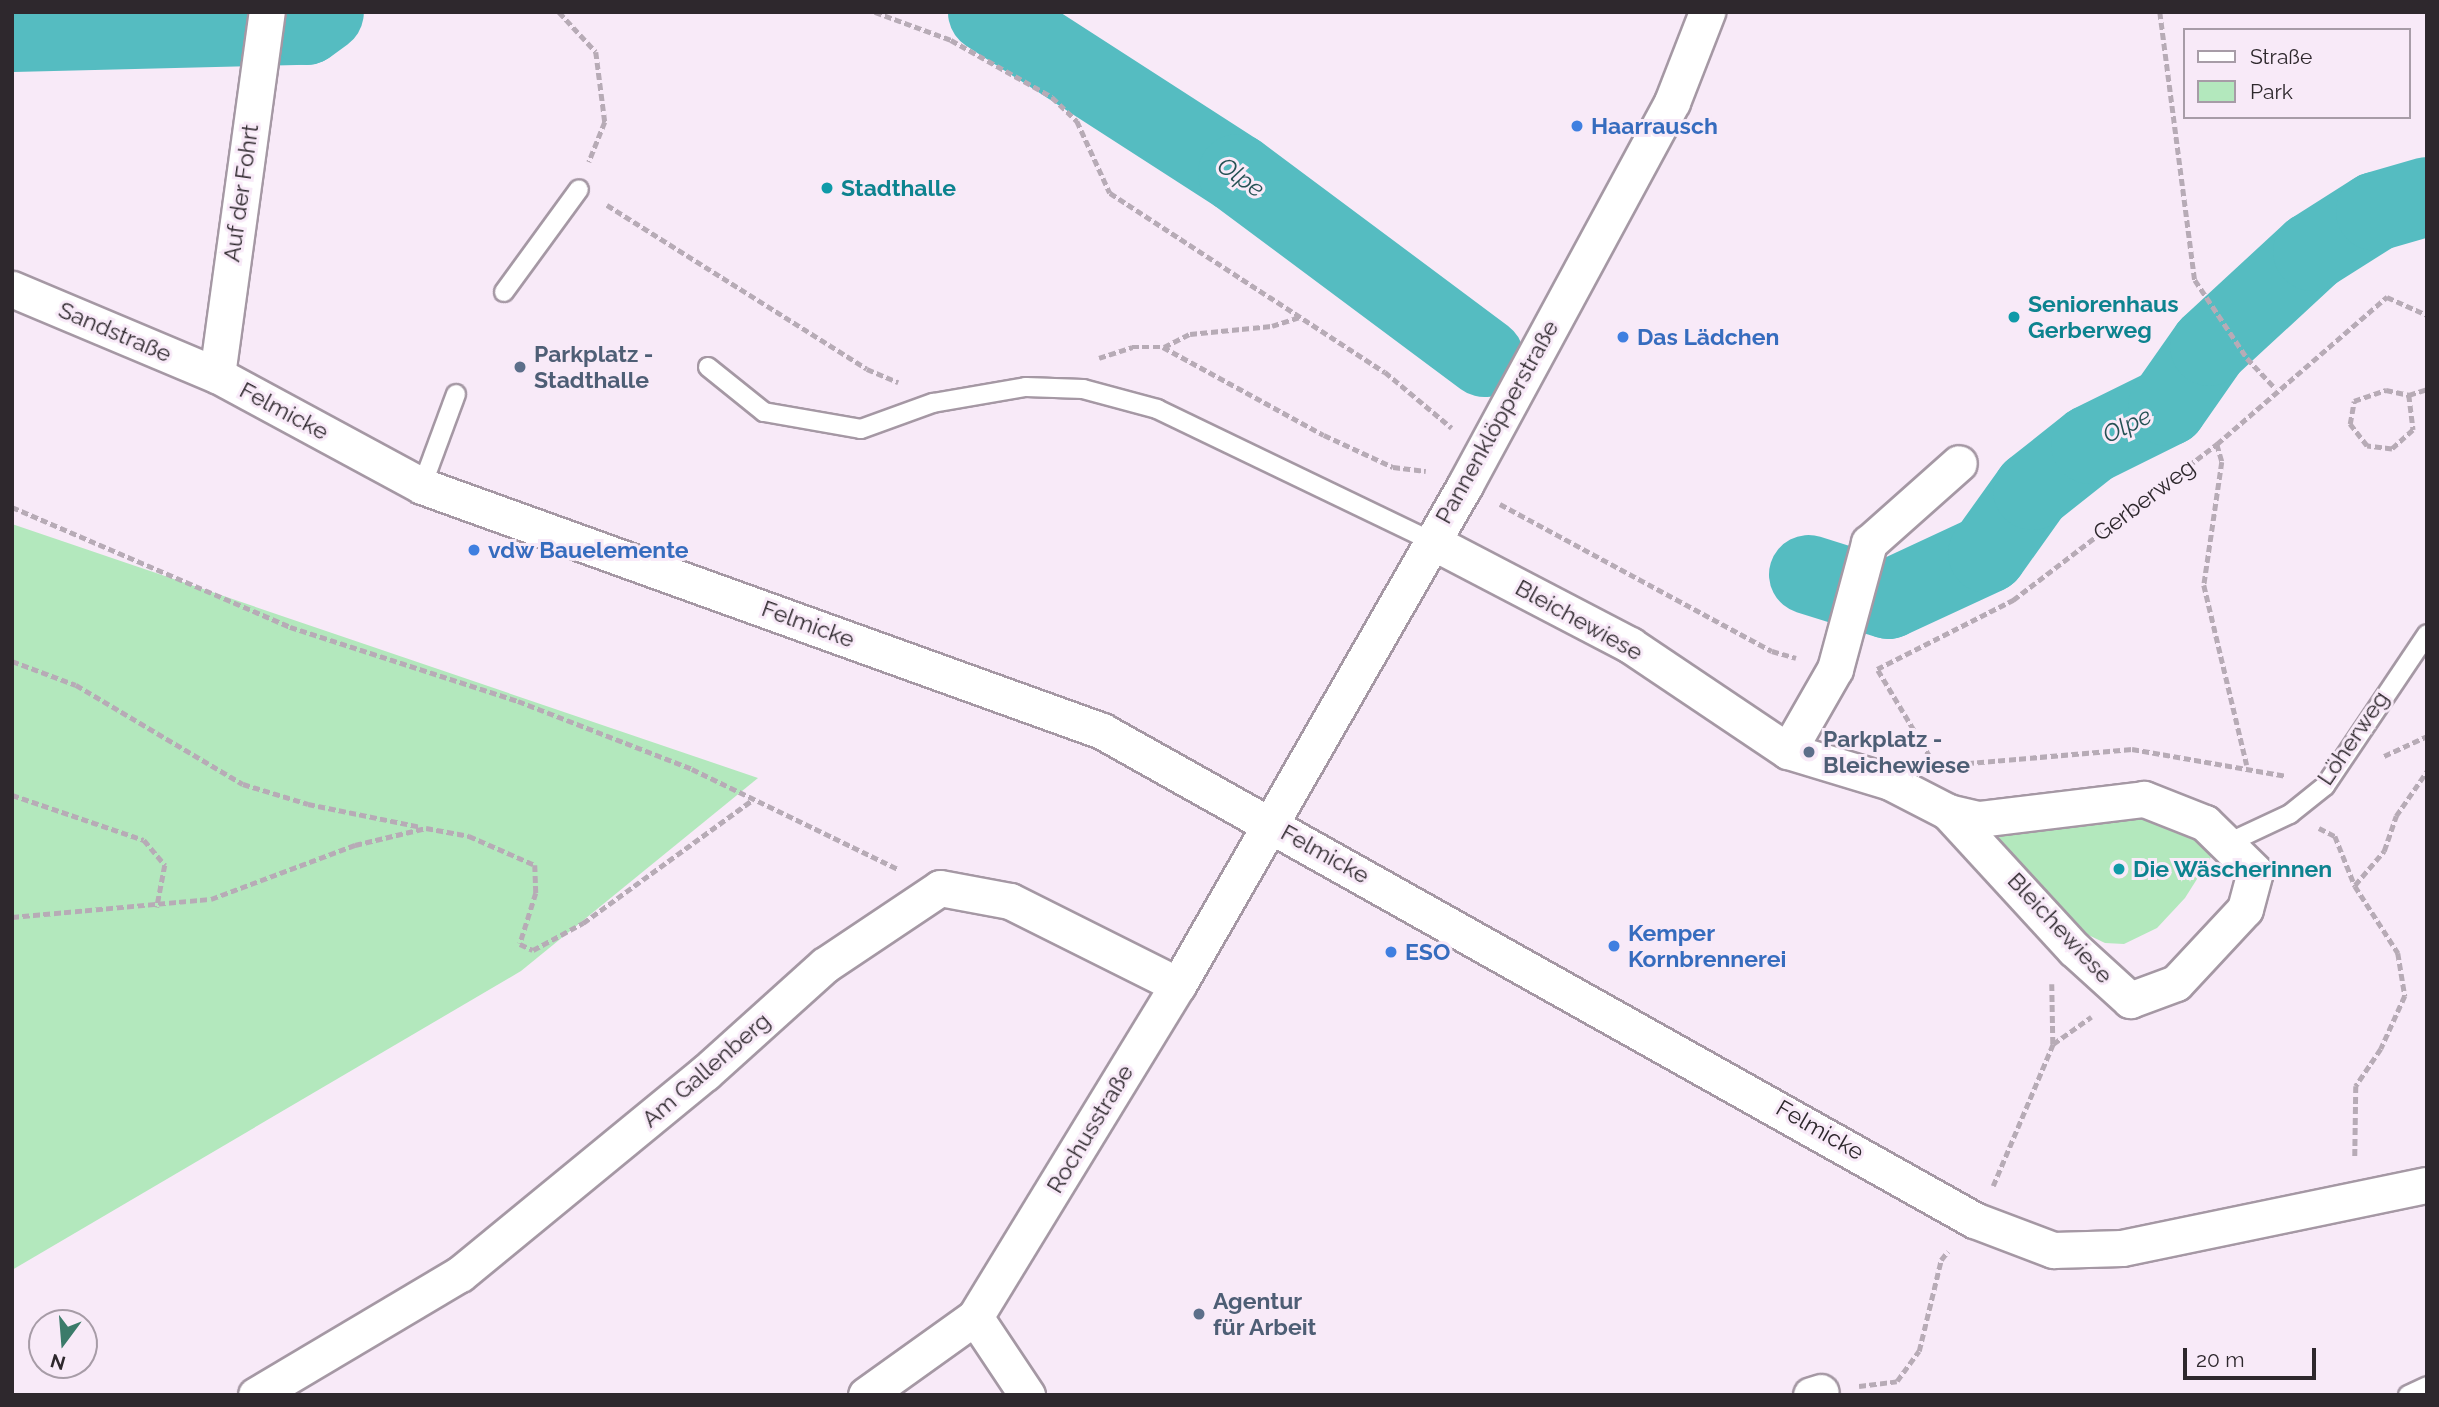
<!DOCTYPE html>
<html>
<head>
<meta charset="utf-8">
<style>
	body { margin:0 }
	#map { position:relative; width:2439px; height:1407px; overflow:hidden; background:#f8eaf8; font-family:Raleway,sans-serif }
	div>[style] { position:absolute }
	.green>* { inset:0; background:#b3e8bd }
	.river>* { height:79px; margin:-39.5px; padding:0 39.5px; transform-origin:39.5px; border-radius:39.5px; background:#55bcc1 }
	.path>* { height:4.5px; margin-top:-2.25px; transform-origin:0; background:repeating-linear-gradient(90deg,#b7abb6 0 7px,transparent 0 10.5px) }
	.roads { filter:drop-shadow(2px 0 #a598a4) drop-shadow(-2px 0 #a598a4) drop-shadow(0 2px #a598a4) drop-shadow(0 -2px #a598a4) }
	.service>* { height:18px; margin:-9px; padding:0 9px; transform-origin:9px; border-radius:9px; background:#fff }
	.minor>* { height:35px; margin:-17.5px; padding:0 17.5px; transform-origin:17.5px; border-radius:17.5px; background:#fff }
	.dots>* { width:19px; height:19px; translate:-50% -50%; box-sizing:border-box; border:4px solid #f8eaf8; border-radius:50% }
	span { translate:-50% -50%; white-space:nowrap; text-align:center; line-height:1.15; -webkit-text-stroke:6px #f8eaf8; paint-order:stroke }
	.shop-label { font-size:23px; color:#366cbe; font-weight:700 }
	.left { translate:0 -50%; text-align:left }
	.culture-label { font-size:23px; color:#0d838f; font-weight:700 }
	.street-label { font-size:23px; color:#2e282d }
	.service-label { font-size:23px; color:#4e5e75; font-weight:700 }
	.water-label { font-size:24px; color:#255255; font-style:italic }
	.frame { position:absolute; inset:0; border:14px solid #2e282d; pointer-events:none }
	.legend { position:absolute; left:2183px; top:28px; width:228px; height:91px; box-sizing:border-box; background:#f8eaf8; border:2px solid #a79ca7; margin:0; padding:9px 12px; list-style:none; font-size:21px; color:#2e282d }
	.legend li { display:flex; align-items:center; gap:14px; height:35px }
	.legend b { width:35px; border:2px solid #a79ca7 }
	.north { position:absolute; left:28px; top:1309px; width:70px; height:70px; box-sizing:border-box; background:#f8eaf8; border:2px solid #a79ca7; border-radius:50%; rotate:196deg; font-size:19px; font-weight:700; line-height:28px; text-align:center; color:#2e282d }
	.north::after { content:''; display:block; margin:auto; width:24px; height:32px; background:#3b7b6a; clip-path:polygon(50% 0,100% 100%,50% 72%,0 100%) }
	.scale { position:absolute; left:2183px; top:1348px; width:133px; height:32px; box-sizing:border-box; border:4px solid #2e282d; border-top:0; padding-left:9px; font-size:21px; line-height:24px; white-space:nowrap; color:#2e282d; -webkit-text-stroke:5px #f8eaf8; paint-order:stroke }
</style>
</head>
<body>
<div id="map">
	<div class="green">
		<i style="clip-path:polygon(12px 524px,758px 778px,521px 971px,12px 1270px)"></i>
		<i style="clip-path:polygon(2145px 805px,2216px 849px,2185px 898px,2157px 928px,2124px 944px,2105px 943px,2082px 932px,1984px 826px)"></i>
	</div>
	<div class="river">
		<i style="left:987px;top:12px;width:297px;rotate:32.8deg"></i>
		<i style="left:1237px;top:173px;width:308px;rotate:36.7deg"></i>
		<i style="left:12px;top:32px;width:294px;rotate:-1.4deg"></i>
		<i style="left:306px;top:25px;width:22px;rotate:-36deg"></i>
		<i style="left:1808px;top:574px;width:84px;rotate:17.4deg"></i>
		<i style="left:1888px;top:599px;width:109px;rotate:-24.9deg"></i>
		<i style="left:1987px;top:553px;width:77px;rotate:-54.5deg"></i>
		<i style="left:2032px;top:490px;width:74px;rotate:-38.4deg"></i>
		<i style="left:2090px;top:444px;width:86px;rotate:-26.3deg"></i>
		<i style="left:2167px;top:406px;width:73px;rotate:-55deg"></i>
		<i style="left:2209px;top:346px;width:140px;rotate:-42.7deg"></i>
		<i style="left:2312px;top:251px;width:75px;rotate:-32.4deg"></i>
		<i style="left:2375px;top:211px;width:54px;rotate:-16.1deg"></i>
	</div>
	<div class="path">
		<i style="left:559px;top:12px;width:54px;rotate:47.2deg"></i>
		<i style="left:596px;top:52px;width:71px;rotate:82.7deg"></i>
		<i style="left:605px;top:122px;width:43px;rotate:111.8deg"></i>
		<i style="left:875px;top:12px;width:81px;rotate:20.2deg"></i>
		<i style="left:951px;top:40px;width:116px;rotate:29.4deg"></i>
		<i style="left:1052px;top:97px;width:35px;rotate:44deg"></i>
		<i style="left:1077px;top:121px;width:79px;rotate:65.4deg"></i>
		<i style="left:1110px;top:193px;width:328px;rotate:33.1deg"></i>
		<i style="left:1385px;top:372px;width:87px;rotate:39.9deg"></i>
		<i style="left:2160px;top:12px;width:270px;rotate:82.6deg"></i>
		<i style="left:2195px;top:280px;width:94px;rotate:56.3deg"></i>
		<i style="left:2247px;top:358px;width:42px;rotate:46.9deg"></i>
		<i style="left:607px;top:205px;width:307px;rotate:32.2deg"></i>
		<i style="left:867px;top:369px;width:34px;rotate:23deg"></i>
		<i style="left:1164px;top:347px;width:29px;rotate:-27deg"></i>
		<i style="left:1190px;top:334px;width:82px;rotate:-5.6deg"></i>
		<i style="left:1272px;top:326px;width:28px;rotate:-18deg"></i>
		<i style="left:1099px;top:358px;width:35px;rotate:-18deg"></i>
		<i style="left:1132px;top:347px;width:31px"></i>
		<i style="left:1163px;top:347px;width:183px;rotate:28.7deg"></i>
		<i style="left:1324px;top:435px;width:76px;rotate:24.9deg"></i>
		<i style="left:1393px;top:467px;width:33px;rotate:7deg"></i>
		<i style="left:2409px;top:395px;width:35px;rotate:83deg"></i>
		<i style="left:2413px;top:430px;width:28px;rotate:138deg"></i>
		<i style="left:2392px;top:449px;width:25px;rotate:-173deg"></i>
		<i style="left:2367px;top:446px;width:28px;rotate:-128deg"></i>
		<i style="left:2350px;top:424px;width:23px;rotate:-80deg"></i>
		<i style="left:2354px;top:401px;width:34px;rotate:-19deg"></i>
		<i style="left:2386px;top:390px;width:24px;rotate:12deg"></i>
		<i style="left:2409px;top:395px;width:19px;rotate:-18deg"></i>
		<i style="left:2217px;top:444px;width:19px;rotate:74deg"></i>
		<i style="left:2222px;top:462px;width:124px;rotate:98.3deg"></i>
		<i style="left:2204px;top:585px;width:185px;rotate:76.6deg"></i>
		<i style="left:1500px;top:504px;width:309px;rotate:28.4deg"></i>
		<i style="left:1772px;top:651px;width:25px;rotate:16deg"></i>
		<i style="left:12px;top:507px;width:303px;rotate:23.3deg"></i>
		<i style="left:290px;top:627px;width:240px;rotate:18deg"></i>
		<i style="left:518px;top:701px;width:187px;rotate:21.3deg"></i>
		<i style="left:692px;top:769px;width:229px;rotate:25.9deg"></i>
		<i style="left:12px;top:661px;width:68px;rotate:20.6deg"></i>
		<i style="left:76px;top:685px;width:194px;rotate:30.7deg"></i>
		<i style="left:243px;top:784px;width:68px;rotate:17.1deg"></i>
		<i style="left:308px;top:804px;width:115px;rotate:11.5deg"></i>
		<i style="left:1877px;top:669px;width:153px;rotate:-26.9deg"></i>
		<i style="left:2013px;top:600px;width:257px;rotate:-37.4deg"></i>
		<i style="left:2217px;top:444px;width:225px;rotate:-40.9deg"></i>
		<i style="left:2387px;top:297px;width:44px;rotate:24.2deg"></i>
		<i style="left:1878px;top:670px;width:99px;rotate:59deg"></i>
		<i style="left:2384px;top:756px;width:47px;rotate:-24.9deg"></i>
		<i style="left:1946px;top:765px;width:187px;rotate:-4.9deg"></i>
		<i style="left:2132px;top:749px;width:157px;rotate:9.9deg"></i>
		<i style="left:12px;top:795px;width:139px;rotate:18.8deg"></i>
		<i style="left:144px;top:840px;width:33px;rotate:50deg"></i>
		<i style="left:165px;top:865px;width:43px;rotate:100.8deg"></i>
		<i style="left:2319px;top:828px;width:18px;rotate:27deg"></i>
		<i style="left:2335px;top:836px;width:54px;rotate:68.2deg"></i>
		<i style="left:2355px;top:886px;width:80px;rotate:57.3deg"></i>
		<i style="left:2398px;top:953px;width:44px;rotate:80.8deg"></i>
		<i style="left:2405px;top:996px;width:58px;rotate:114.4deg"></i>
		<i style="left:2381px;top:1049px;width:45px;rotate:124deg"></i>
		<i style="left:2356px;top:1086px;width:72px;rotate:90.8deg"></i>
		<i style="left:2355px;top:885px;width:45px;rotate:-49.5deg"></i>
		<i style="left:2384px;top:851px;width:37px;rotate:-71deg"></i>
		<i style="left:2396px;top:816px;width:55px;rotate:-55.4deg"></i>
		<i style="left:12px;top:917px;width:200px;rotate:-5.2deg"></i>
		<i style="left:211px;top:899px;width:154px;rotate:-20.6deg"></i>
		<i style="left:355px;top:845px;width:73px;rotate:-13.5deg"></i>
		<i style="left:426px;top:828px;width:44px;rotate:10.5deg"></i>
		<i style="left:469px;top:836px;width:72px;rotate:23.7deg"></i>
		<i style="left:535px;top:865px;width:28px;rotate:88deg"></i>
		<i style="left:536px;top:893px;width:53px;rotate:107.4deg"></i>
		<i style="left:520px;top:944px;width:14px;rotate:25deg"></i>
		<i style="left:533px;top:950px;width:57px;rotate:-28.4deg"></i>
		<i style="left:583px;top:923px;width:209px;rotate:-36deg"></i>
		<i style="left:2052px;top:984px;width:60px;rotate:89deg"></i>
		<i style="left:1993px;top:1186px;width:154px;rotate:-67.1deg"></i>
		<i style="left:2053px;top:1044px;width:47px;rotate:-35.4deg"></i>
		<i style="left:1859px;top:1386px;width:38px;rotate:-7deg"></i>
		<i style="left:1897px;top:1381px;width:37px;rotate:-54deg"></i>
		<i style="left:1919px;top:1351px;width:94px;rotate:-76.4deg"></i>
		<i style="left:1941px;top:1260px;width:11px;rotate:-52deg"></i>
	</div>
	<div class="roads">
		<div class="service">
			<i style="left:504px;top:292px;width:127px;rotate:-53.9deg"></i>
			<i style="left:708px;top:367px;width:72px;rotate:38.8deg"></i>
			<i style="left:764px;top:412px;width:98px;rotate:9.9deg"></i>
			<i style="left:861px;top:429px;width:77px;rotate:-19.9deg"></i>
			<i style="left:933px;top:403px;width:94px;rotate:-9.8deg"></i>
			<i style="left:1026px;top:387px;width:57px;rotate:2deg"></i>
			<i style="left:1083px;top:389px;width:77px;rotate:15.1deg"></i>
			<i style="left:1157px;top:409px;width:304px;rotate:25.7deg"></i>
			<i style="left:422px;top:486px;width:98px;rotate:-69.7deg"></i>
			<i style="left:2226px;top:844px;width:71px;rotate:-25.1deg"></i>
			<i style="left:2290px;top:814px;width:45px;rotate:-38.7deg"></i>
			<i style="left:2325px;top:786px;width:183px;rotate:-56.1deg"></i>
			<i style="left:2408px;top:1395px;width:21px;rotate:-25deg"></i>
		</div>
		<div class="minor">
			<i style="left:12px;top:289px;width:222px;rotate:22.8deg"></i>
			<i style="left:217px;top:375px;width:233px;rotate:28.4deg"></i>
			<i style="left:422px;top:486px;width:723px;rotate:19.81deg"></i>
			<i style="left:1102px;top:731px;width:1000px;rotate:29.28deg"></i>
			<i style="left:1974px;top:1220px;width:85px;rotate:20.8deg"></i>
			<i style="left:2053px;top:1250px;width:69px;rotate:-1.7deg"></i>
			<i style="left:2122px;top:1248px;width:311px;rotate:-11.7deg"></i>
			<i style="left:217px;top:375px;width:366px;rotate:-82.2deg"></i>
			<i style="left:1431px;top:541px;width:225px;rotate:27.6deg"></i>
			<i style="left:1630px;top:645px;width:190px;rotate:33.9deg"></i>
			<i style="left:1788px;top:751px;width:107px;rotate:16.9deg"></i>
			<i style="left:1890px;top:782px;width:65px;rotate:27.3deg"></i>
			<i style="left:1948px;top:812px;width:186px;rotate:47.4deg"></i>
			<i style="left:2074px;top:949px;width:76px;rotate:42.3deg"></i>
			<i style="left:2130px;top:1000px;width:49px;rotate:-20.3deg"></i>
			<i style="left:2176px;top:983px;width:101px;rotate:-47deg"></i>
			<i style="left:2245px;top:909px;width:38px;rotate:-75deg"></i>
			<i style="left:2255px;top:872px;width:70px;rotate:-135.6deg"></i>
			<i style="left:2205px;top:823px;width:66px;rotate:-158.5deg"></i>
			<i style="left:2144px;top:799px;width:167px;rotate:173.1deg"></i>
			<i style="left:1978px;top:819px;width:31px;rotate:-167deg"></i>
			<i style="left:1788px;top:751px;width:95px;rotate:-60.2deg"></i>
			<i style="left:1835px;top:669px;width:131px;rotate:-74.9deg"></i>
			<i style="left:1869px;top:543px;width:120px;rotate:-41.6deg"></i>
			<i style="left:975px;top:1317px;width:94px;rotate:56.3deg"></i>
			<i style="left:256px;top:1395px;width:237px;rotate:-30.7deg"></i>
			<i style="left:460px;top:1274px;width:317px;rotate:-39.4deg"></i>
			<i style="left:705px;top:1073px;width:161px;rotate:-42deg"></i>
			<i style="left:825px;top:965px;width:138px;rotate:-33.8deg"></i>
			<i style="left:940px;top:888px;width:71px;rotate:10.5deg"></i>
			<i style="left:1010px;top:901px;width:188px;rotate:26.6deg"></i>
			<i style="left:866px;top:1395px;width:134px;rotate:-35.6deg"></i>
			<i style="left:975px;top:1317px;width:389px;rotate:-58.6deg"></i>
			<i style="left:1178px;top:985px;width:577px;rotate:-60.14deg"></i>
			<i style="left:1465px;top:485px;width:435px;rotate:-61.6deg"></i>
			<i style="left:1672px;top:102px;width:97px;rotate:-68.7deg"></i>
			<i style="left:1811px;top:1395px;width:10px;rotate:-17deg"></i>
		</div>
	</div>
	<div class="dots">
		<i style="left:1577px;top:126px;background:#3f7fe0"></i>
		<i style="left:827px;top:188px;background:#0f9aa8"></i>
		<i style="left:2014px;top:317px;background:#0f9aa8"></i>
		<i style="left:1623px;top:337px;background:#3f7fe0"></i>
		<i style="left:520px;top:367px;background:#5c6f8a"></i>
		<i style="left:474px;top:550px;background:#3f7fe0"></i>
		<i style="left:1809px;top:752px;background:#5c6f8a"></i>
		<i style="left:2119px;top:869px;background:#0f9aa8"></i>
		<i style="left:1614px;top:946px;background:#3f7fe0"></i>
		<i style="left:1391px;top:952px;background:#3f7fe0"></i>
		<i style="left:1199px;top:1314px;background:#5c6f8a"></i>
	</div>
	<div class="shop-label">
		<span class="left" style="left:1591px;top:126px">Haarrausch</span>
		<span class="left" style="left:1637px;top:337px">Das Lädchen</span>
		<span class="left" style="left:488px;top:550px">vdw Bauelemente</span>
		<span class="left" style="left:1628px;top:946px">Kemper<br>Kornbrennerei</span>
		<span class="left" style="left:1405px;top:952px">ESO</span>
	</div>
	<div class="culture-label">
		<span class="left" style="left:841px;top:188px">Stadthalle</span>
		<span class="left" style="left:2028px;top:317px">Seniorenhaus<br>Gerberweg</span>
		<span class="left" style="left:2133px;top:869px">Die Wäscherinnen</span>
	</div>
	<div class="street-label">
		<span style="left:241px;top:193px;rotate:-82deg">Auf der Fohrt</span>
		<span style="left:115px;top:332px;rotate:23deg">Sandstraße</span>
		<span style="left:284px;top:411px;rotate:28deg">Felmicke</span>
		<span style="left:1497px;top:422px;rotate:-61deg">Pannenklöpperstraße</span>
		<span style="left:2144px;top:500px;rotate:-37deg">Gerberweg</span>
		<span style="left:1579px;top:620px;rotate:29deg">Bleichewiese</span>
		<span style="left:808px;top:624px;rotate:20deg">Felmicke</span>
		<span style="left:2353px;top:738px;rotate:-56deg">Löherweg</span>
		<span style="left:1325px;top:854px;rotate:29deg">Felmicke</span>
		<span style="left:2060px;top:928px;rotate:47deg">Bleichewiese</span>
		<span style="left:706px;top:1070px;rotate:-41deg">Am Gallenberg</span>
		<span style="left:1090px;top:1129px;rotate:-59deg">Rochusstraße</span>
		<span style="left:1820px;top:1130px;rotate:30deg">Felmicke</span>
	</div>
	<div class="service-label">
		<span class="left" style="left:534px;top:367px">Parkplatz -<br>Stadthalle</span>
		<span class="left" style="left:1823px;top:752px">Parkplatz -<br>Bleichewiese</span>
		<span class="left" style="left:1213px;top:1314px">Agentur<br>für Arbeit</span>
	</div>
	<div class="water-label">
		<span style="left:1241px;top:177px;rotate:35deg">Olpe</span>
		<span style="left:2127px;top:425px;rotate:-26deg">Olpe</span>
	</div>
	<div class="frame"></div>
	<ul class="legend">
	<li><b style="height:9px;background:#fff"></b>Straße</li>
	<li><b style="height:19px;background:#b3e8bd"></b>Park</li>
	</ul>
	<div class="north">N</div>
	<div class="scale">20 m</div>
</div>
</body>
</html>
